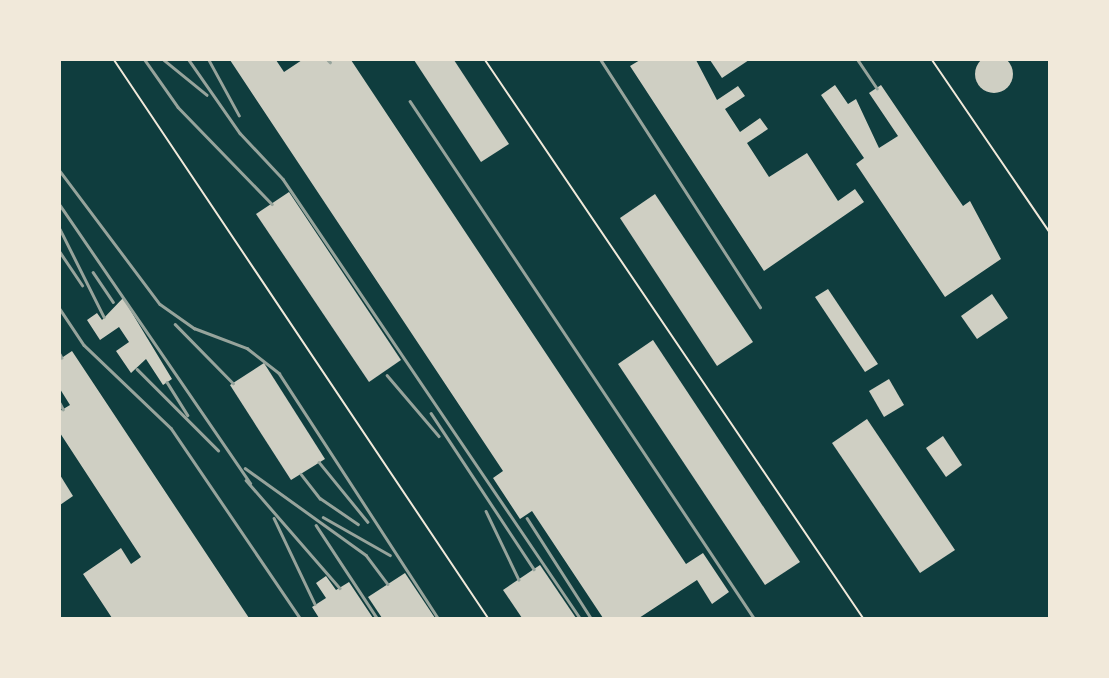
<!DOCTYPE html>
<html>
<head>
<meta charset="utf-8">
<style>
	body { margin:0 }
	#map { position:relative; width:1109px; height:678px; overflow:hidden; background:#0f3d3e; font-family:"Work Sans",sans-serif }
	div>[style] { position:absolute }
	.building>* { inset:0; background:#cfcfc3 }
	.round { border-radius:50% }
	.service>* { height:2px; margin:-1px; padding:0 1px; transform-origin:1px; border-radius:1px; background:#f1e9da }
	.rail>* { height:2.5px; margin:-1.25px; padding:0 1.25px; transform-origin:1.25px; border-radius:1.25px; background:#97a49c }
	span { translate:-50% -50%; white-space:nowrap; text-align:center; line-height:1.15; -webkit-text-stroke:6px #f1e9da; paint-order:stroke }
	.frame { position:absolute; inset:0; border:61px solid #f1e9da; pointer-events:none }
</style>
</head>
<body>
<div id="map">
	<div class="building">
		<i class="round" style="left:975px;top:55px;width:38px;height:38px"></i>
		<i style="clip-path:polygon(230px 60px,276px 60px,284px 72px,302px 60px,351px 60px,686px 564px,703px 553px,729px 592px,712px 604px,697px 580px,639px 618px,603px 618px,532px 511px,520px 519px,493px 478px,503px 471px)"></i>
		<i style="clip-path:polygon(414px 60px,454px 60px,509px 144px,481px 162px)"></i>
		<i style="clip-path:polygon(640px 60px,696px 60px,717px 100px,738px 86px,745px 96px,725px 109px,740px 132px,760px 118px,768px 129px,747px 143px,769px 177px,807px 153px,838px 201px,855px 189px,864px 202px,764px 271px,630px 66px)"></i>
		<i style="clip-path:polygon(710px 60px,749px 60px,722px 78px)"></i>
		<i style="clip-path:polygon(835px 85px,848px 104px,856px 99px,879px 148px,898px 136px,869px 93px,881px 85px,963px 206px,970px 201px,1001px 259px,945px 297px,856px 164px,864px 158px,821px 95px)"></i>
		<i style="clip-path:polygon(289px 192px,401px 360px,369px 382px,256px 214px)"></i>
		<i style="clip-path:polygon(655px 194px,753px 342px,717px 366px,620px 218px)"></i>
		<i style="clip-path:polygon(828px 289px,878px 364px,865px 372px,815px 297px)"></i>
		<i style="clip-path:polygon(992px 294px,1008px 318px,977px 339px,961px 316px)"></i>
		<i style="clip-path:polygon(123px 298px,172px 379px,163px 385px,146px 359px,131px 373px,116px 351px,129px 342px,119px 327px,100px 340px,87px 320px,97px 313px,102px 320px)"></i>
		<i style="clip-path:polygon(653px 340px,800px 562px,765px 585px,618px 364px)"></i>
		<i style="clip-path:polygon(72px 351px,249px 618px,112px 618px,83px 574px,121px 548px,131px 564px,141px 557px,60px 433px,60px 411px,70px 405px,60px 389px,60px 359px)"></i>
		<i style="clip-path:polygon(264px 363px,325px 459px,291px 480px,230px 385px)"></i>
		<i style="clip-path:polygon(889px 379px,904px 405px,884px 417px,869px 391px)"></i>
		<i style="clip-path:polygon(867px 419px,955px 550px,920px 573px,832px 443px)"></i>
		<i style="clip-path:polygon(943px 436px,962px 465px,946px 477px,926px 448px)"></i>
		<i style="clip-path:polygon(60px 475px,73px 496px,60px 505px)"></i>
		<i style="clip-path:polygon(540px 565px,576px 618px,522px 618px,503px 590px)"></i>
		<i style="clip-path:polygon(405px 573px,435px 618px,382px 618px,368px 597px)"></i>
		<i style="clip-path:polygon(326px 576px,336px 590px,349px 582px,373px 618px,319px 618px,312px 607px,326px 598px,316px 583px)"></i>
	</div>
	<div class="service">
		<i style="left:114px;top:60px;width:672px;rotate:56.17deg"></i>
		<i style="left:485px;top:60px;width:674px;rotate:55.89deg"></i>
		<i style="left:932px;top:60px;width:209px;rotate:55.7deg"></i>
	</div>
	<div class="rail">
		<i style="left:145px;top:60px;width:57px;rotate:54.9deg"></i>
		<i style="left:178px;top:107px;width:135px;rotate:45.9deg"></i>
		<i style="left:164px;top:60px;width:55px;rotate:39.1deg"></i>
		<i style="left:189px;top:60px;width:89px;rotate:55.1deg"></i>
		<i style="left:240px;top:133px;width:63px;rotate:46.9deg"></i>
		<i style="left:283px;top:179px;width:530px;rotate:55.92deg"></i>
		<i style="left:209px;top:60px;width:63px;rotate:61.4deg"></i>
		<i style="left:328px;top:60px;width:3px;rotate:45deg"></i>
		<i style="left:601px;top:60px;width:294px;rotate:57.2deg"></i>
		<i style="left:858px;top:60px;width:34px;rotate:56deg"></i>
		<i style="left:410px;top:101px;width:621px;rotate:56.36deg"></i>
		<i style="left:60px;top:171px;width:166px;rotate:53.1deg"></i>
		<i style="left:160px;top:304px;width:42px;rotate:35.2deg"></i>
		<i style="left:194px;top:328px;width:57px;rotate:20.7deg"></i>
		<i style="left:247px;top:348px;width:41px;rotate:38deg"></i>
		<i style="left:279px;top:373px;width:292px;rotate:57deg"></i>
		<i style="left:60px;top:205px;width:337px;rotate:55.6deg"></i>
		<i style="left:60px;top:229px;width:98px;rotate:63.4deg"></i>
		<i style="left:60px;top:252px;width:40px;rotate:56deg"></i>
		<i style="left:93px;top:272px;width:36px;rotate:56deg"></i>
		<i style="left:60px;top:309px;width:43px;rotate:56.3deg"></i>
		<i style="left:84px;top:345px;width:120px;rotate:43.7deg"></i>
		<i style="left:171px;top:428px;width:230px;rotate:55.8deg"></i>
		<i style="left:175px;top:324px;width:83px;rotate:45.5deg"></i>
		<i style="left:60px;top:354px;width:4px;rotate:63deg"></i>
		<i style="left:137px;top:369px;width:115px;rotate:45deg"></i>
		<i style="left:387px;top:375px;width:80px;rotate:49.6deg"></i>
		<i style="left:167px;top:382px;width:39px;rotate:58deg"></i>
		<i style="left:60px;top:403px;width:7px;rotate:63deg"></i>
		<i style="left:431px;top:413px;width:187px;rotate:56.6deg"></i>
		<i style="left:319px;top:462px;width:77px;rotate:50.8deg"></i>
		<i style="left:245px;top:468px;width:149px;rotate:35.7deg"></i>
		<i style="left:366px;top:555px;width:36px;rotate:53deg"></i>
		<i style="left:301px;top:474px;width:31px;rotate:52deg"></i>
		<i style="left:320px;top:498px;width:46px;rotate:34.4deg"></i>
		<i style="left:246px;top:480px;width:143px;rotate:49deg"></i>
		<i style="left:486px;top:511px;width:76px;rotate:64.4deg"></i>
		<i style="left:323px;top:517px;width:77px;rotate:29.6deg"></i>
		<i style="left:274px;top:518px;width:95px;rotate:64.5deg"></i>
		<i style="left:527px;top:518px;width:119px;rotate:57.4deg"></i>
		<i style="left:316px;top:525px;width:111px;rotate:56.7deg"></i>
	</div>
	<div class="frame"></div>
</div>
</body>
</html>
